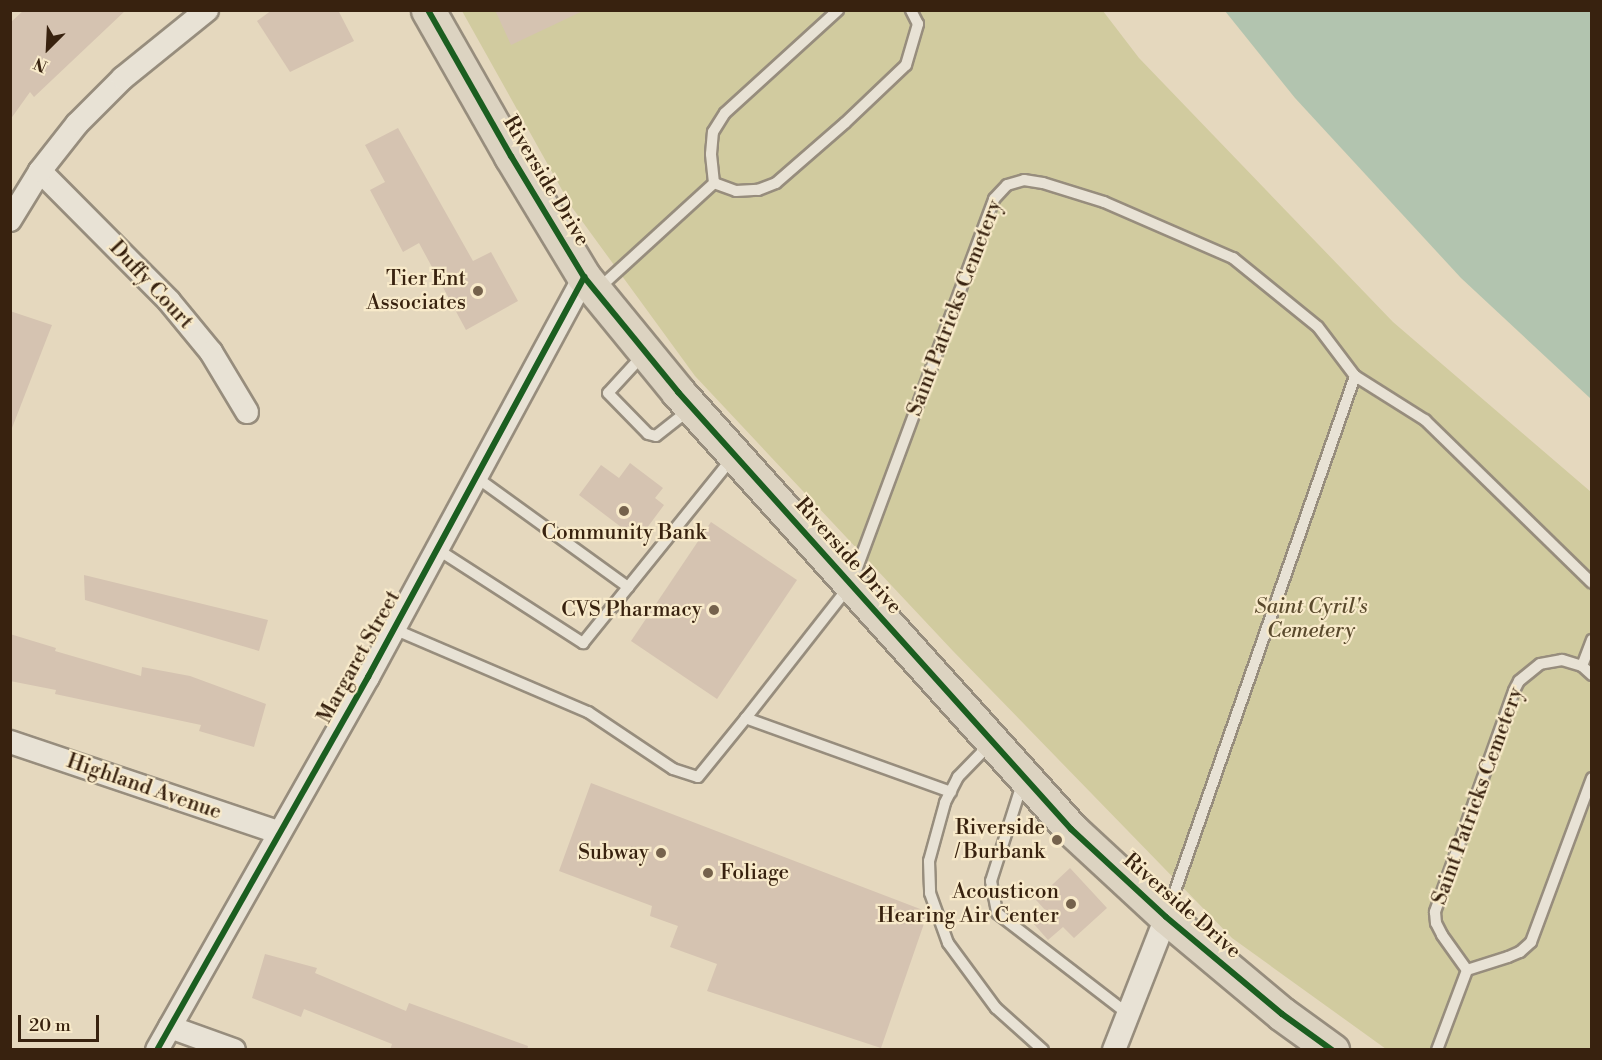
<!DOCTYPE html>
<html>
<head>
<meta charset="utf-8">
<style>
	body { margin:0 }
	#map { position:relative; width:1602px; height:1060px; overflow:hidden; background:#e5d8be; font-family:"Libre Bodoni",serif }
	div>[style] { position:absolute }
	.green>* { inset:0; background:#d1cb9f }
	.water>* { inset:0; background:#b2c4af }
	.building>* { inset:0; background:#d5c3b1 }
	.roads { filter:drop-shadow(2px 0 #978d7d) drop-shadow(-2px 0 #978d7d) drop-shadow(0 2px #978d7d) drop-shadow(0 -2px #978d7d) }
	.service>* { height:10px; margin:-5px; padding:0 5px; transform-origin:5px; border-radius:5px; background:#e8e2d5 }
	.minor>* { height:22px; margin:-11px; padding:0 11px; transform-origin:11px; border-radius:11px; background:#e8e2d5 }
	.primary>* { height:33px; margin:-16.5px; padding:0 16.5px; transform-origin:16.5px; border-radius:16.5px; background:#dcd3c1 }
	.cycleway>* { height:6px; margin:-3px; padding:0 3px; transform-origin:3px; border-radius:3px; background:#1b5e20 }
	.dots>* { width:16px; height:16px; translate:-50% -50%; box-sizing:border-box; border:3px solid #f8eaca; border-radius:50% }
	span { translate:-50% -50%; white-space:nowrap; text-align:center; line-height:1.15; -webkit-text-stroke:4.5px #f8eaca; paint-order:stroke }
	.street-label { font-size:21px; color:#38220f }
	.poi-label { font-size:21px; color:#38220f }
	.right { translate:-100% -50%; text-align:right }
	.left { translate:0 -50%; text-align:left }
	.park-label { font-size:21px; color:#5a4a2d; font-style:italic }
	.frame { position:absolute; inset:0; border:12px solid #38220f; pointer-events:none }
	.north { position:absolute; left:18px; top:18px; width:60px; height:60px; -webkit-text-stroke:4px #f8eaca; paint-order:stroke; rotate:204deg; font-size:16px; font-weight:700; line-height:24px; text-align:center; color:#38220f }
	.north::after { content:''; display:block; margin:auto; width:21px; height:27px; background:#38220f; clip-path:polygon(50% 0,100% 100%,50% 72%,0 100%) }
	.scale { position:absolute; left:18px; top:1015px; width:81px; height:27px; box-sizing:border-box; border:3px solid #38220f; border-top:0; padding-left:8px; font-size:18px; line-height:21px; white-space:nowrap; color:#38220f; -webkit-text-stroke:4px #f8eaca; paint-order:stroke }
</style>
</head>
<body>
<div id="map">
	<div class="green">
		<i style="clip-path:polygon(462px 11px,1103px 11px,1139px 58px,1393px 322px,1591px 492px,1591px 1049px,1386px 1049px,1232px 938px,953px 651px,695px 376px,571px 206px)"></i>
	</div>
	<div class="water">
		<i style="clip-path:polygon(1225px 11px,1591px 11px,1591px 399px,1461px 278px,1295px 98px)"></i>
	</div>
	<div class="building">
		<i style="clip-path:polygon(24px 10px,126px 10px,34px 97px,30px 92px,10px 120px,10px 23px)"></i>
		<i style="clip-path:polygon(272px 10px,338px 10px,354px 41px,290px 72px,257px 21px)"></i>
		<i style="clip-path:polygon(495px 10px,585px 10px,511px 45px)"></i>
		<i style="clip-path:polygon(398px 128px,473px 261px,491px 252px,518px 301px,466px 330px,419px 243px,403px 252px,370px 190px,385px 182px,365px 145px)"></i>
		<i style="clip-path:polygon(10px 311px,52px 325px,12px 428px,10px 428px)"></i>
		<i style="clip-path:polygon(630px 463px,663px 488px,655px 498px,664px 505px,638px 540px,579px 495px,601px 465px,619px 478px)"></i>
		<i style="clip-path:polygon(711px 522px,797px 580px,717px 699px,631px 641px)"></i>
		<i style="clip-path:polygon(84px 575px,268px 620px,259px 651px,85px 600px)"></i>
		<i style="clip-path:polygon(10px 634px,56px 648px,55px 651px,141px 676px,142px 667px,190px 676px,266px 704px,254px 747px,199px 731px,201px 725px,55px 694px,56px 690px,10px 681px)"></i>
		<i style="clip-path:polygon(591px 783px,928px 912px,881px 1048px,707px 991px,717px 964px,670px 947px,678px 926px,650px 916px,652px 906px,559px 871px)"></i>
		<i style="clip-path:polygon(1070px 868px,1107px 908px,1074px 938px,1063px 927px,1048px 940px,1033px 923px,1046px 911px,1036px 900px)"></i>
		<i style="clip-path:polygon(265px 954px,317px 968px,315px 973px,406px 1011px,409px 1003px,528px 1046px,527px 1050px,390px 1050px,392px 1044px,304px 1009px,301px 1017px,252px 998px)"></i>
	</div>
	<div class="roads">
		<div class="service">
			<i style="left:714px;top:183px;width:23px;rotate:20deg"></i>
			<i style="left:736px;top:191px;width:22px;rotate:-3deg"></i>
			<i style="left:758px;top:190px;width:19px;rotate:-21deg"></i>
			<i style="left:776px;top:183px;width:91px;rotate:-41deg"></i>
			<i style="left:845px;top:123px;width:84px;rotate:-43.6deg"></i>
			<i style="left:906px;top:65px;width:43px;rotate:-73.7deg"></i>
			<i style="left:918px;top:24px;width:16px;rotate:-117deg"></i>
			<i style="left:714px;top:183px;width:29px;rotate:-96deg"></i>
			<i style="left:711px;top:154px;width:22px;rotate:-85deg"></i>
			<i style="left:713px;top:132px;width:22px;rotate:-58deg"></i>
			<i style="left:725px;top:113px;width:153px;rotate:-42.3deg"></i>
			<i style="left:597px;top:290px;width:159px;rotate:-42.4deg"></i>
			<i style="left:642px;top:356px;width:50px;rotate:132.6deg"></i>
			<i style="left:608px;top:393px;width:57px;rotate:45.7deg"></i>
			<i style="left:648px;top:434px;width:8px;rotate:14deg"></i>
			<i style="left:656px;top:436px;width:42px;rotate:-38.2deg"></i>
			<i style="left:476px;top:477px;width:188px;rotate:35.9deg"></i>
			<i style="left:437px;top:549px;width:174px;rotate:32.8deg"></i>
			<i style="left:583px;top:643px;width:239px;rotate:-51.1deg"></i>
			<i style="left:394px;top:629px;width:211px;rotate:23.2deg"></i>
			<i style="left:588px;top:712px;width:102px;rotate:33.8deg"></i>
			<i style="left:673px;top:769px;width:26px;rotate:18deg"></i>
			<i style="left:698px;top:777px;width:76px;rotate:-50.9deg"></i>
			<i style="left:1582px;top:666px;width:28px;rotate:-69deg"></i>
			<i style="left:1592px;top:675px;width:13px;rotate:-138deg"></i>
			<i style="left:1582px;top:666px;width:21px;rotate:-163deg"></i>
			<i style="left:1562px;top:660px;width:22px;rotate:170deg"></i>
			<i style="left:1540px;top:664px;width:27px;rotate:141deg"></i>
			<i style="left:1519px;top:681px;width:11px;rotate:117deg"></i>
			<i style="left:1514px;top:691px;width:235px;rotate:109.7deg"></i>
			<i style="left:1435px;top:912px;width:11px;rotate:85deg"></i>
			<i style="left:1436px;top:923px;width:13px;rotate:63deg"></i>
			<i style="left:1442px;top:935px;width:43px;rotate:54.5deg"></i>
			<i style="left:1467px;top:970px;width:43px;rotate:-17.6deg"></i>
			<i style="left:1508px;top:957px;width:13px;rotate:-23deg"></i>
			<i style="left:1520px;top:952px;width:15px;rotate:-42deg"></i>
			<i style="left:1531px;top:942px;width:175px;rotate:-69.6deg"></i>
			<i style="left:989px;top:745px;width:45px;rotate:134.1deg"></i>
			<i style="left:958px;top:777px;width:29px;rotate:117deg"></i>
			<i style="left:945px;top:803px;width:60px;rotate:105.4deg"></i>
			<i style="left:929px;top:861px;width:32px;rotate:88deg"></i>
			<i style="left:930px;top:893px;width:53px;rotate:70.2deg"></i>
			<i style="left:948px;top:943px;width:81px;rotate:53.6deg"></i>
			<i style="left:996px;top:1008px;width:63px;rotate:41.8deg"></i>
			<i style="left:1022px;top:784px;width:102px;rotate:107.7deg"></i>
			<i style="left:991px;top:881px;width:33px;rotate:79deg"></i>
			<i style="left:997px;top:913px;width:165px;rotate:37.6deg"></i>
			<i style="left:951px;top:792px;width:218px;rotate:-160.2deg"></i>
			<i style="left:746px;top:718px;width:170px;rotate:-51.9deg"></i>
			<i style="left:851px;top:584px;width:411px;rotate:-69.6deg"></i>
			<i style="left:994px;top:199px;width:19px;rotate:-47deg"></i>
			<i style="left:1007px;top:185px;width:18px;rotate:-16deg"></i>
			<i style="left:1024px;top:180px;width:19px;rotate:9deg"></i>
			<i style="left:1043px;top:183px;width:64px;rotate:17.3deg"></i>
			<i style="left:1104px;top:202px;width:141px;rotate:23.5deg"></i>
			<i style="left:1233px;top:258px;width:109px;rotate:39.1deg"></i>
			<i style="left:1318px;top:327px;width:61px;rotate:52.9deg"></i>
			<i style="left:1355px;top:376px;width:83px;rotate:32.2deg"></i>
			<i style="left:1425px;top:420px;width:233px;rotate:44.3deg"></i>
			<i style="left:1168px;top:911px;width:567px;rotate:-70.73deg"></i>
			<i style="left:1437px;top:1050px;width:85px;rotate:-69.4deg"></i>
		</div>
		<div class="minor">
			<i style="left:40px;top:171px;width:183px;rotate:45.2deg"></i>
			<i style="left:169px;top:301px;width:66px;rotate:50.5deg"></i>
			<i style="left:211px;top:352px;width:70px;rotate:59deg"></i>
			<i style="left:10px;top:220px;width:57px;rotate:-58.5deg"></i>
			<i style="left:40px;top:171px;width:60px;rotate:-51.8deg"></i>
			<i style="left:77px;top:124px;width:65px;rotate:-45deg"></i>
			<i style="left:123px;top:78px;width:108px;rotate:-39deg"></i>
			<i style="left:10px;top:742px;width:283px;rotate:18.6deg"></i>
			<i style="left:170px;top:1027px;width:68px;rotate:19.8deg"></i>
			<i style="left:157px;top:1050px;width:429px;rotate:-60.5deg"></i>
			<i style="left:368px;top:677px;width:455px;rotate:-61.6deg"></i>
			<i style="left:1114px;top:1050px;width:143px;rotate:-68.6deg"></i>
		</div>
		<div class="primary">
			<i style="left:428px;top:10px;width:168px;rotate:60.4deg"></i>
			<i style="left:511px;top:156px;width:141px;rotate:58.9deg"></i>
			<i style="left:584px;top:277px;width:149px;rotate:50.7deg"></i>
			<i style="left:678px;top:392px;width:588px;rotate:48.03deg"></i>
			<i style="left:1071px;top:829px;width:129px;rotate:42.8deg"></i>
			<i style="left:1166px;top:917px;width:151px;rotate:39.9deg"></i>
			<i style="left:1282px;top:1014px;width:62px;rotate:35.8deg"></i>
		</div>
	</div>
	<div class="cycleway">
		<i style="left:428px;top:10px;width:168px;rotate:60.4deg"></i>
		<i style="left:511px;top:156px;width:141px;rotate:58.9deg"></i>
		<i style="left:584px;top:277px;width:149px;rotate:50.7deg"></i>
		<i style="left:678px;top:392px;width:588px;rotate:48.03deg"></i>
		<i style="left:1071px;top:829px;width:129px;rotate:42.8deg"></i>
		<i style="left:1166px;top:917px;width:151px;rotate:39.9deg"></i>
		<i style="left:1282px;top:1014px;width:62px;rotate:35.8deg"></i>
		<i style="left:157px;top:1050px;width:429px;rotate:-60.5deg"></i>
		<i style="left:368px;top:677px;width:455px;rotate:-61.6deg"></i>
	</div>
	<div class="dots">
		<i style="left:478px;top:291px;background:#75624c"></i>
		<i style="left:624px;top:511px;background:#75624c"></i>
		<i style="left:714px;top:610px;background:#75624c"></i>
		<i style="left:1057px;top:840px;background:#75624c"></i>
		<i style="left:661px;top:853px;background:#75624c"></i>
		<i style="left:708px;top:873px;background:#75624c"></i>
		<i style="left:1071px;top:904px;background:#75624c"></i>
	</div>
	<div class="street-label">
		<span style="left:546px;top:181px;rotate:59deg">Riverside Drive</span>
		<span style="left:151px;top:285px;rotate:47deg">Duffy Court</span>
		<span style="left:955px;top:308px;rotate:-69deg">Saint Patricks Cemetery</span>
		<span style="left:848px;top:556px;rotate:48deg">Riverside Drive</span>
		<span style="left:359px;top:657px;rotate:-61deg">Margaret Street</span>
		<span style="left:144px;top:787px;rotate:19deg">Highland Avenue</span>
		<span style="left:1478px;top:796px;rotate:-70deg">Saint Patricks Cemetery</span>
		<span style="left:1182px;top:906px;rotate:41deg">Riverside Drive</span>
	</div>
	<div class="poi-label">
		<span class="right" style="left:466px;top:291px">Tier Ent<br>Associates</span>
		<span style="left:624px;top:533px">Community Bank</span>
		<span class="right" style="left:702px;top:610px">CVS Pharmacy</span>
		<span class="right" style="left:1045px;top:840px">Riverside<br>/ Burbank</span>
		<span class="right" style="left:649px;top:853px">Subway</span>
		<span class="left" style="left:720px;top:873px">Foliage</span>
		<span class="right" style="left:1059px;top:904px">Acousticon<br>Hearing Air Center</span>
	</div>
	<div class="park-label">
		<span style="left:1311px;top:619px">Saint Cyril's<br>Cemetery</span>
	</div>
	<div class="frame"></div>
	<div class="north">N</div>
	<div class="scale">20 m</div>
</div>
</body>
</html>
